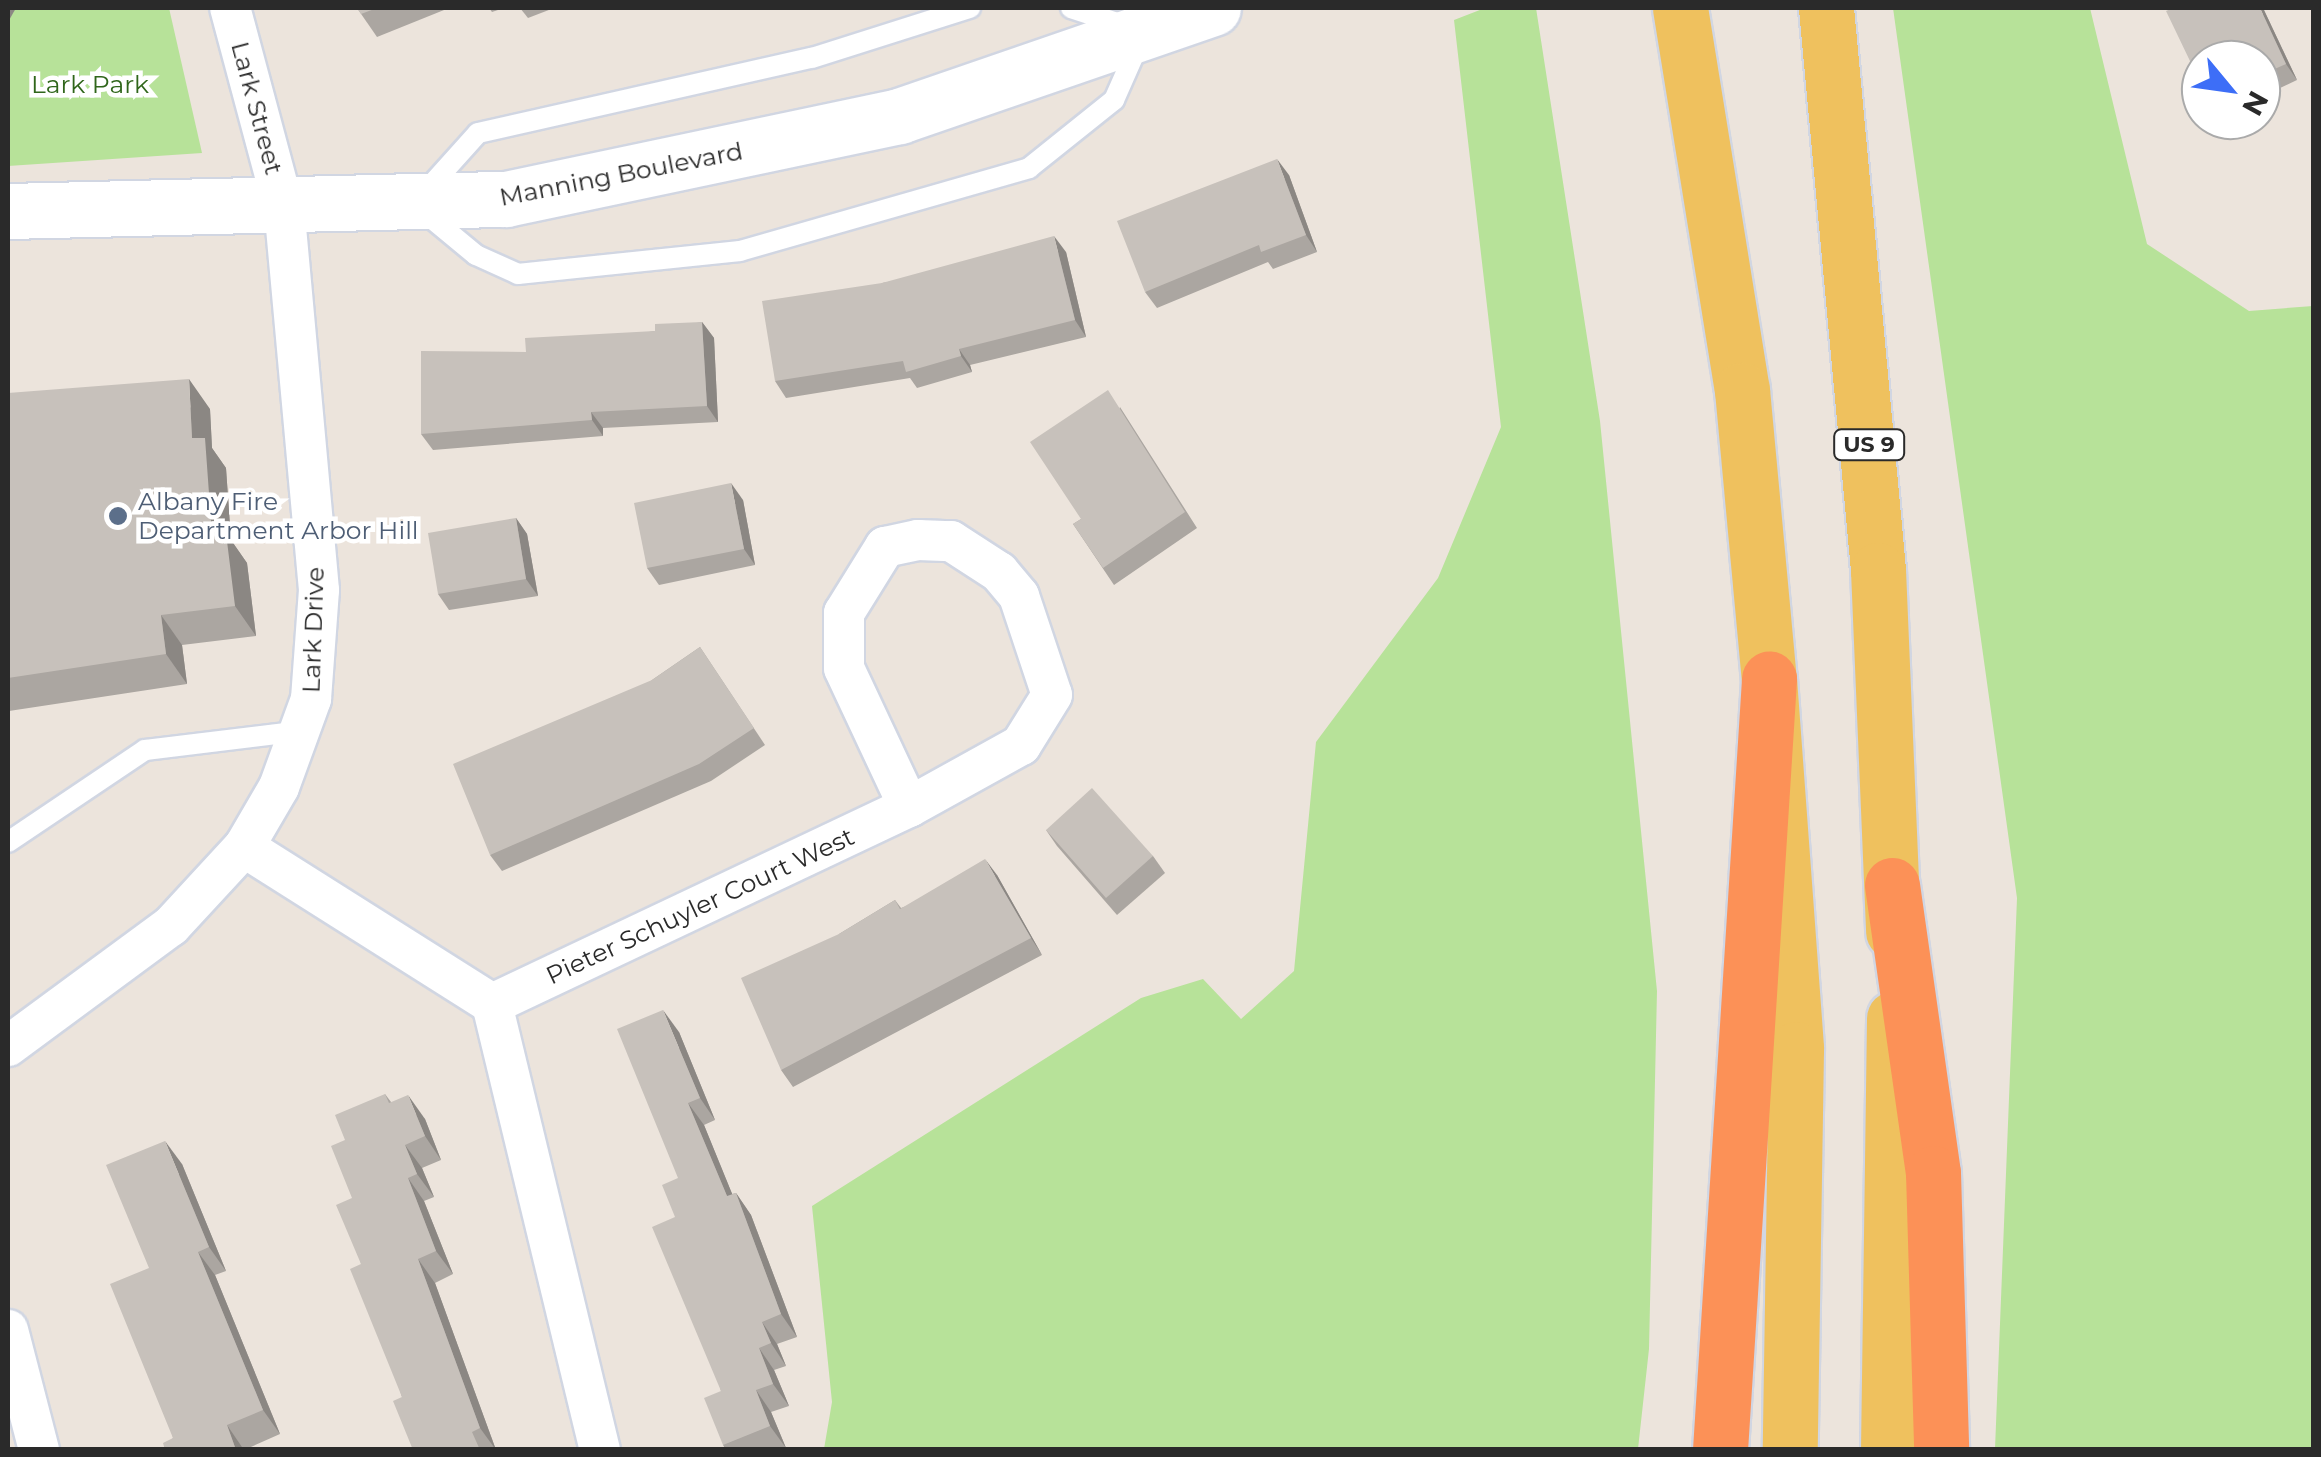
<!DOCTYPE html>
<html>
<head>
<meta charset="utf-8">
<style>
	body { margin:0 }
	#map { position:relative; width:2321px; height:1457px; overflow:hidden; background:#ece4dc; font-family:Montserrat,sans-serif }
	div>[style] { position:absolute }
	.green>* { inset:0; background:#b7e299 }
	.roads { filter:drop-shadow(2px 0 #d1d6e2) drop-shadow(-2px 0 #d1d6e2) drop-shadow(0 2px #d1d6e2) drop-shadow(0 -2px #d1d6e2) }
	.lane>* { height:20px; margin:-10px; padding:0 10px; transform-origin:10px; border-radius:10px; background:#fff }
	.street>* { height:40px; margin:-20px; padding:0 20px; transform-origin:20px; border-radius:20px; background:#fff }
	.secondary>* { height:55px; margin:-27.5px; padding:0 27.5px; transform-origin:27.5px; border-radius:27.5px; background:#fff }
	.primary>* { height:55px; margin:-27.5px; padding:0 27.5px; transform-origin:27.5px; border-radius:27.5px; background:#efc15e }
	.highway>* { height:55px; margin:-27.5px; padding:0 27.5px; transform-origin:27.5px; border-radius:27.5px; background:#fc9157 }
	.wall>* { inset:0; background:#aba6a1 }
	.shaded-wall>* { inset:0; background:#8b8783 }
	.building>* { inset:0; background:#c7c1bb }
	.dots>* { width:28px; height:28px; translate:-50% -50%; box-sizing:border-box; border:5px solid #fff; border-radius:50% }
	span { translate:-50% -50%; white-space:nowrap; text-align:center; line-height:1.15; -webkit-text-stroke:9px #fff; paint-order:stroke }
	.shield-label span { padding:2px 8px; background:#fff; border:2px solid; border-radius:8px; -webkit-text-stroke-width:0 }
	.shield-label { font-size:22px; color:#2a2a2a; font-weight:700 }
	.park-label { font-size:25px; color:#30661b }
	.street-label { font-size:25px; color:#2a2a2a }
	.service-label { font-size:25px; color:#4e5e75 }
	.left { translate:0 -50%; text-align:left }
	.frame { position:absolute; inset:0; border:10px solid #2a2a2a; pointer-events:none }
	.north { position:absolute; left:2181px; top:40px; width:100px; height:100px; box-sizing:border-box; background:#fff; border:2px solid #aaa; border-radius:50%; rotate:119deg; font-size:28px; font-weight:700; line-height:40px; text-align:center; color:#2a2a2a }
	.north::after { content:''; display:block; margin:auto; width:35px; height:45px; background:#3d6ef7; clip-path:polygon(50% 0,100% 100%,50% 72%,0 100%) }
</style>
</head>
<body>
<div id="map">
	<div class="green">
		<i style="clip-path:polygon(8px 8px,169px 8px,202px 153px,8px 166px)"></i>
		<i style="clip-path:polygon(1485px 8px,1536px 8px,1600px 421px,1657px 991px,1649px 1349px,1638px 1449px,824px 1449px,832px 1402px,812px 1206px,1141px 998px,1203px 979px,1241px 1019px,1294px 971px,1316px 742px,1438px 578px,1501px 427px,1454px 20px)"></i>
		<i style="clip-path:polygon(1893px 8px,2090px 8px,2147px 244px,2249px 311px,2313px 306px,2313px 1449px,1995px 1449px,2017px 898px)"></i>
	</div>
	<div class="roads">
		<div class="lane">
			<i style="left:1071px;top:8px;width:58px;rotate:18.1deg"></i>
			<i style="left:425px;top:192px;width:79px;rotate:-48.1deg"></i>
			<i style="left:478px;top:133px;width:342px;rotate:-12.7deg"></i>
			<i style="left:812px;top:58px;width:166px;rotate:-17.6deg"></i>
			<i style="left:424px;top:212px;width:67px;rotate:39.6deg"></i>
			<i style="left:476px;top:255px;width:46px;rotate:24.3deg"></i>
			<i style="left:518px;top:274px;width:223px;rotate:-5.9deg"></i>
			<i style="left:740px;top:251px;width:301px;rotate:-16deg"></i>
			<i style="left:1029px;top:168px;width:109px;rotate:-38.7deg"></i>
			<i style="left:1114px;top:100px;width:64px;rotate:-66.2deg"></i>
			<i style="left:8px;top:842px;width:165px;rotate:-33.9deg"></i>
			<i style="left:145px;top:750px;width:157px;rotate:-6.9deg"></i>
		</div>
		<div class="street">
			<i style="left:918px;top:540px;width:33px;rotate:2deg"></i>
			<i style="left:951px;top:541px;width:57px;rotate:32.9deg"></i>
			<i style="left:999px;top:572px;width:31px;rotate:50deg"></i>
			<i style="left:1019px;top:596px;width:104px;rotate:71.6deg"></i>
			<i style="left:1052px;top:695px;width:59px;rotate:121.8deg"></i>
			<i style="left:1021px;top:745px;width:128px;rotate:151deg"></i>
			<i style="left:909px;top:807px;width:153px;rotate:-115.1deg"></i>
			<i style="left:844px;top:668px;width:55px;rotate:-90deg"></i>
			<i style="left:844px;top:613px;width:78px;rotate:-58.2deg"></i>
			<i style="left:885px;top:547px;width:34px;rotate:-12deg"></i>
			<i style="left:244px;top:847px;width:294px;rotate:32.3deg"></i>
			<i style="left:492px;top:1004px;width:459px;rotate:76.4deg"></i>
			<i style="left:492px;top:1004px;width:461px;rotate:-25.3deg"></i>
			<i style="left:8px;top:1046px;width:202px;rotate:-36.4deg"></i>
			<i style="left:171px;top:926px;width:108px;rotate:-47.3deg"></i>
			<i style="left:244px;top:847px;width:69px;rotate:-59.7deg"></i>
			<i style="left:279px;top:787px;width:94px;rotate:-70deg"></i>
			<i style="left:311px;top:699px;width:109px;rotate:-85.8deg"></i>
			<i style="left:319px;top:590px;width:383px;rotate:-95.2deg"></i>
			<i style="left:284px;top:209px;width:208px;rotate:-105deg"></i>
			<i style="left:8px;top:1330px;width:124px;rotate:75.5deg"></i>
		</div>
		<div class="secondary">
			<i style="left:8px;top:211px;width:498px;rotate:-1.4deg"></i>
			<i style="left:506px;top:199px;width:402px;rotate:-11.9deg"></i>
			<i style="left:899px;top:116px;width:332px;rotate:-19deg"></i>
		</div>
		<div class="primary">
			<i style="left:1680px;top:8px;width:387px;rotate:80.8deg"></i>
			<i style="left:1742px;top:390px;width:290px;rotate:84.7deg"></i>
			<i style="left:1769px;top:679px;width:371px;rotate:85.8deg"></i>
			<i style="left:1796px;top:1049px;width:401px;rotate:90.9deg"></i>
			<i style="left:1826px;top:8px;width:564px;rotate:84.71deg"></i>
			<i style="left:1878px;top:570px;width:362px;rotate:87.6deg"></i>
			<i style="left:1888px;top:1450px;width:432px;rotate:-89.2deg"></i>
		</div>
		<div class="highway">
			<i style="left:1892px;top:885px;width:291px;rotate:81.9deg"></i>
			<i style="left:1933px;top:1173px;width:277px;rotate:88.3deg"></i>
			<i style="left:1720px;top:1450px;width:773px;rotate:-86.36deg"></i>
		</div>
	</div>
	<div class="wall">
		<i style="clip-path:polygon(357px 8px,449px 8px,377px 37px)"></i>
		<i style="clip-path:polygon(489px 8px,504px 8px,492px 12px)"></i>
		<i style="clip-path:polygon(520px 8px,554px 8px,528px 18px)"></i>
		<i style="clip-path:polygon(2263px 8px,2297px 80px,2261px 97px,2261px 60px)"></i>
		<i style="clip-path:polygon(1289px 175px,1317px 252px,1273px 269px,1268px 262px,1157px 308px,1145px 292px)"></i>
		<i style="clip-path:polygon(1066px 252px,1086px 337px,970px 365px,972px 372px,917px 388px,910px 378px,786px 398px,775px 381px,882px 283px)"></i>
		<i style="clip-path:polygon(702px 322px,714px 338px,718px 422px,603px 428px,603px 436px,433px 450px,421px 434px,526px 352px,655px 331px)"></i>
		<i style="clip-path:polygon(8px 393px,210px 409px,212px 448px,226px 468px,231px 540px,247px 563px,256px 636px,182px 645px,187px 684px,9px 711px,8px 709px)"></i>
		<i style="clip-path:polygon(1120px 407px,1197px 528px,1114px 585px,1073px 524px,1081px 519px)"></i>
		<i style="clip-path:polygon(743px 500px,755px 565px,659px 585px,647px 568px)"></i>
		<i style="clip-path:polygon(516px 518px,527px 534px,538px 596px,449px 610px,438px 594px)"></i>
		<i style="clip-path:polygon(700px 647px,765px 745px,711px 781px,502px 871px,490px 855px,652px 680px)"></i>
		<i style="clip-path:polygon(1046px 830px,1153px 856px,1165px 873px,1117px 915px,1057px 846px)"></i>
		<i style="clip-path:polygon(997px 875px,1042px 955px,793px 1087px,781px 1070px,839px 934px,895px 900px,901px 908px)"></i>
		<i style="clip-path:polygon(679px 1032px,715px 1120px,704px 1125px,732px 1194px,736px 1193px,751px 1215px,797px 1337px,777px 1344px,786px 1366px,774px 1370px,789px 1406px,771px 1412px,786px 1448px,782px 1450px,726px 1450px,723px 1445px,721px 1391px,675px 1217px,678px 1178px)"></i>
		<i style="clip-path:polygon(385px 1094px,391px 1102px,425px 1119px,441px 1160px,422px 1168px,434px 1197px,424px 1201px,453px 1274px,435px 1283px,496px 1450px,413px 1450px,402px 1397px,361px 1264px,352px 1198px)"></i>
		<i style="clip-path:polygon(182px 1164px,226px 1271px,215px 1275px,280px 1434px,244px 1450px,165px 1450px,173px 1438px,149px 1268px)"></i>
	</div>
	<div class="shaded-wall">
		<i style="clip-path:polygon(8px 8px,16px 8px,8px 22px)"></i>
		<i style="clip-path:polygon(2260px 8px,2263px 8px,2297px 80px,2286px 64px)"></i>
		<i style="clip-path:polygon(1277px 159px,1289px 175px,1317px 252px,1306px 235px)"></i>
		<i style="clip-path:polygon(1054px 236px,1066px 252px,1086px 337px,1075px 320px)"></i>
		<i style="clip-path:polygon(702px 322px,714px 338px,718px 422px,707px 406px)"></i>
		<i style="clip-path:polygon(959px 349px,970px 365px,972px 372px,961px 356px)"></i>
		<i style="clip-path:polygon(189px 379px,210px 409px,212px 448px,226px 468px,231px 540px,247px 563px,256px 636px,235px 606px,212px 535px,192px 438px)"></i>
		<i style="clip-path:polygon(591px 412px,603px 428px,603px 436px,592px 420px)"></i>
		<i style="clip-path:polygon(731px 483px,743px 500px,755px 565px,744px 549px)"></i>
		<i style="clip-path:polygon(516px 518px,527px 534px,538px 596px,526px 579px)"></i>
		<i style="clip-path:polygon(161px 615px,182px 645px,187px 684px,166px 654px)"></i>
		<i style="clip-path:polygon(985px 859px,997px 875px,1042px 955px,1031px 938px)"></i>
		<i style="clip-path:polygon(663px 1010px,679px 1032px,715px 1120px,700px 1098px)"></i>
		<i style="clip-path:polygon(408px 1095px,425px 1119px,441px 1160px,425px 1136px)"></i>
		<i style="clip-path:polygon(688px 1103px,704px 1125px,742px 1218px,727px 1196px)"></i>
		<i style="clip-path:polygon(165px 1141px,182px 1164px,226px 1271px,209px 1247px)"></i>
		<i style="clip-path:polygon(405px 1145px,422px 1168px,434px 1197px,417px 1174px)"></i>
		<i style="clip-path:polygon(408px 1178px,424px 1201px,453px 1274px,436px 1251px)"></i>
		<i style="clip-path:polygon(736px 1193px,751px 1215px,797px 1337px,781px 1314px)"></i>
		<i style="clip-path:polygon(198px 1252px,215px 1275px,280px 1434px,263px 1410px)"></i>
		<i style="clip-path:polygon(418px 1259px,435px 1283px,496px 1450px,480px 1428px)"></i>
		<i style="clip-path:polygon(762px 1322px,777px 1344px,786px 1366px,771px 1343px)"></i>
		<i style="clip-path:polygon(759px 1348px,774px 1370px,789px 1406px,773px 1384px)"></i>
		<i style="clip-path:polygon(756px 1390px,771px 1412px,786px 1448px,770px 1426px)"></i>
		<i style="clip-path:polygon(227px 1425px,244px 1450px,236px 1450px)"></i>
	</div>
	<div class="building">
		<i style="clip-path:polygon(357px 8px,377px 8px,361px 14px)"></i>
		<i style="clip-path:polygon(2173px 8px,2260px 8px,2286px 64px,2261px 75px,2261px 60px,2201px 60px,2201px 84px,2166px 11px)"></i>
		<i style="clip-path:polygon(1277px 159px,1306px 235px,1261px 252px,1259px 245px,1145px 292px,1117px 221px)"></i>
		<i style="clip-path:polygon(1054px 236px,1075px 320px,959px 349px,961px 356px,906px 372px,903px 361px,775px 381px,762px 301px,882px 283px)"></i>
		<i style="clip-path:polygon(702px 322px,707px 406px,591px 412px,592px 420px,421px 434px,421px 351px,526px 352px,525px 338px,655px 331px,655px 324px)"></i>
		<i style="clip-path:polygon(189px 379px,192px 438px,205px 438px,212px 535px,226px 533px,235px 606px,161px 615px,166px 654px,8px 678px,8px 393px)"></i>
		<i style="clip-path:polygon(1108px 390px,1185px 512px,1103px 568px,1073px 524px,1081px 519px,1030px 442px)"></i>
		<i style="clip-path:polygon(731px 483px,744px 549px,647px 568px,634px 503px)"></i>
		<i style="clip-path:polygon(516px 518px,526px 579px,438px 594px,428px 533px)"></i>
		<i style="clip-path:polygon(700px 647px,754px 728px,699px 764px,490px 855px,453px 764px,652px 680px)"></i>
		<i style="clip-path:polygon(1092px 788px,1153px 856px,1106px 898px,1046px 830px)"></i>
		<i style="clip-path:polygon(985px 859px,1031px 938px,781px 1070px,741px 978px,839px 934px,895px 900px,900px 909px)"></i>
		<i style="clip-path:polygon(663px 1010px,700px 1098px,688px 1103px,727px 1196px,736px 1193px,781px 1314px,762px 1322px,771px 1343px,759px 1348px,773px 1384px,756px 1390px,770px 1426px,723px 1445px,704px 1398px,721px 1391px,652px 1227px,675px 1217px,662px 1185px,678px 1178px,617px 1029px)"></i>
		<i style="clip-path:polygon(385px 1094px,389px 1103px,408px 1095px,425px 1136px,405px 1145px,417px 1174px,408px 1178px,436px 1251px,418px 1259px,480px 1428px,472px 1432px,480px 1450px,413px 1450px,393px 1401px,402px 1397px,350px 1269px,361px 1264px,336px 1205px,352px 1198px,331px 1146px,345px 1140px,335px 1115px)"></i>
		<i style="clip-path:polygon(165px 1141px,209px 1247px,198px 1252px,263px 1410px,227px 1425px,236px 1450px,165px 1450px,163px 1443px,173px 1438px,110px 1284px,149px 1268px,106px 1165px)"></i>
	</div>
	<div class="dots">
		<i style="left:118px;top:516px;background:#5c6f8a"></i>
	</div>
	<div class="shield-label">
		<span style="left:1869px;top:445px">US 9</span>
	</div>
	<div class="park-label">
		<span style="left:90px;top:84px">Lark Park</span>
	</div>
	<div class="street-label">
		<span style="left:257px;top:108px;rotate:75deg">Lark Street</span>
		<span style="left:621px;top:174px;rotate:-11deg">Manning Boulevard</span>
		<span style="left:313px;top:630px;rotate:-88deg">Lark Drive</span>
		<span style="left:700px;top:906px;rotate:-25deg">Pieter Schuyler Court West</span>
	</div>
	<div class="service-label">
		<span class="left" style="left:138px;top:516px">Albany Fire<br>Department Arbor Hill</span>
	</div>
	<div class="frame"></div>
	<div class="north">N</div>
</div>
</body>
</html>
